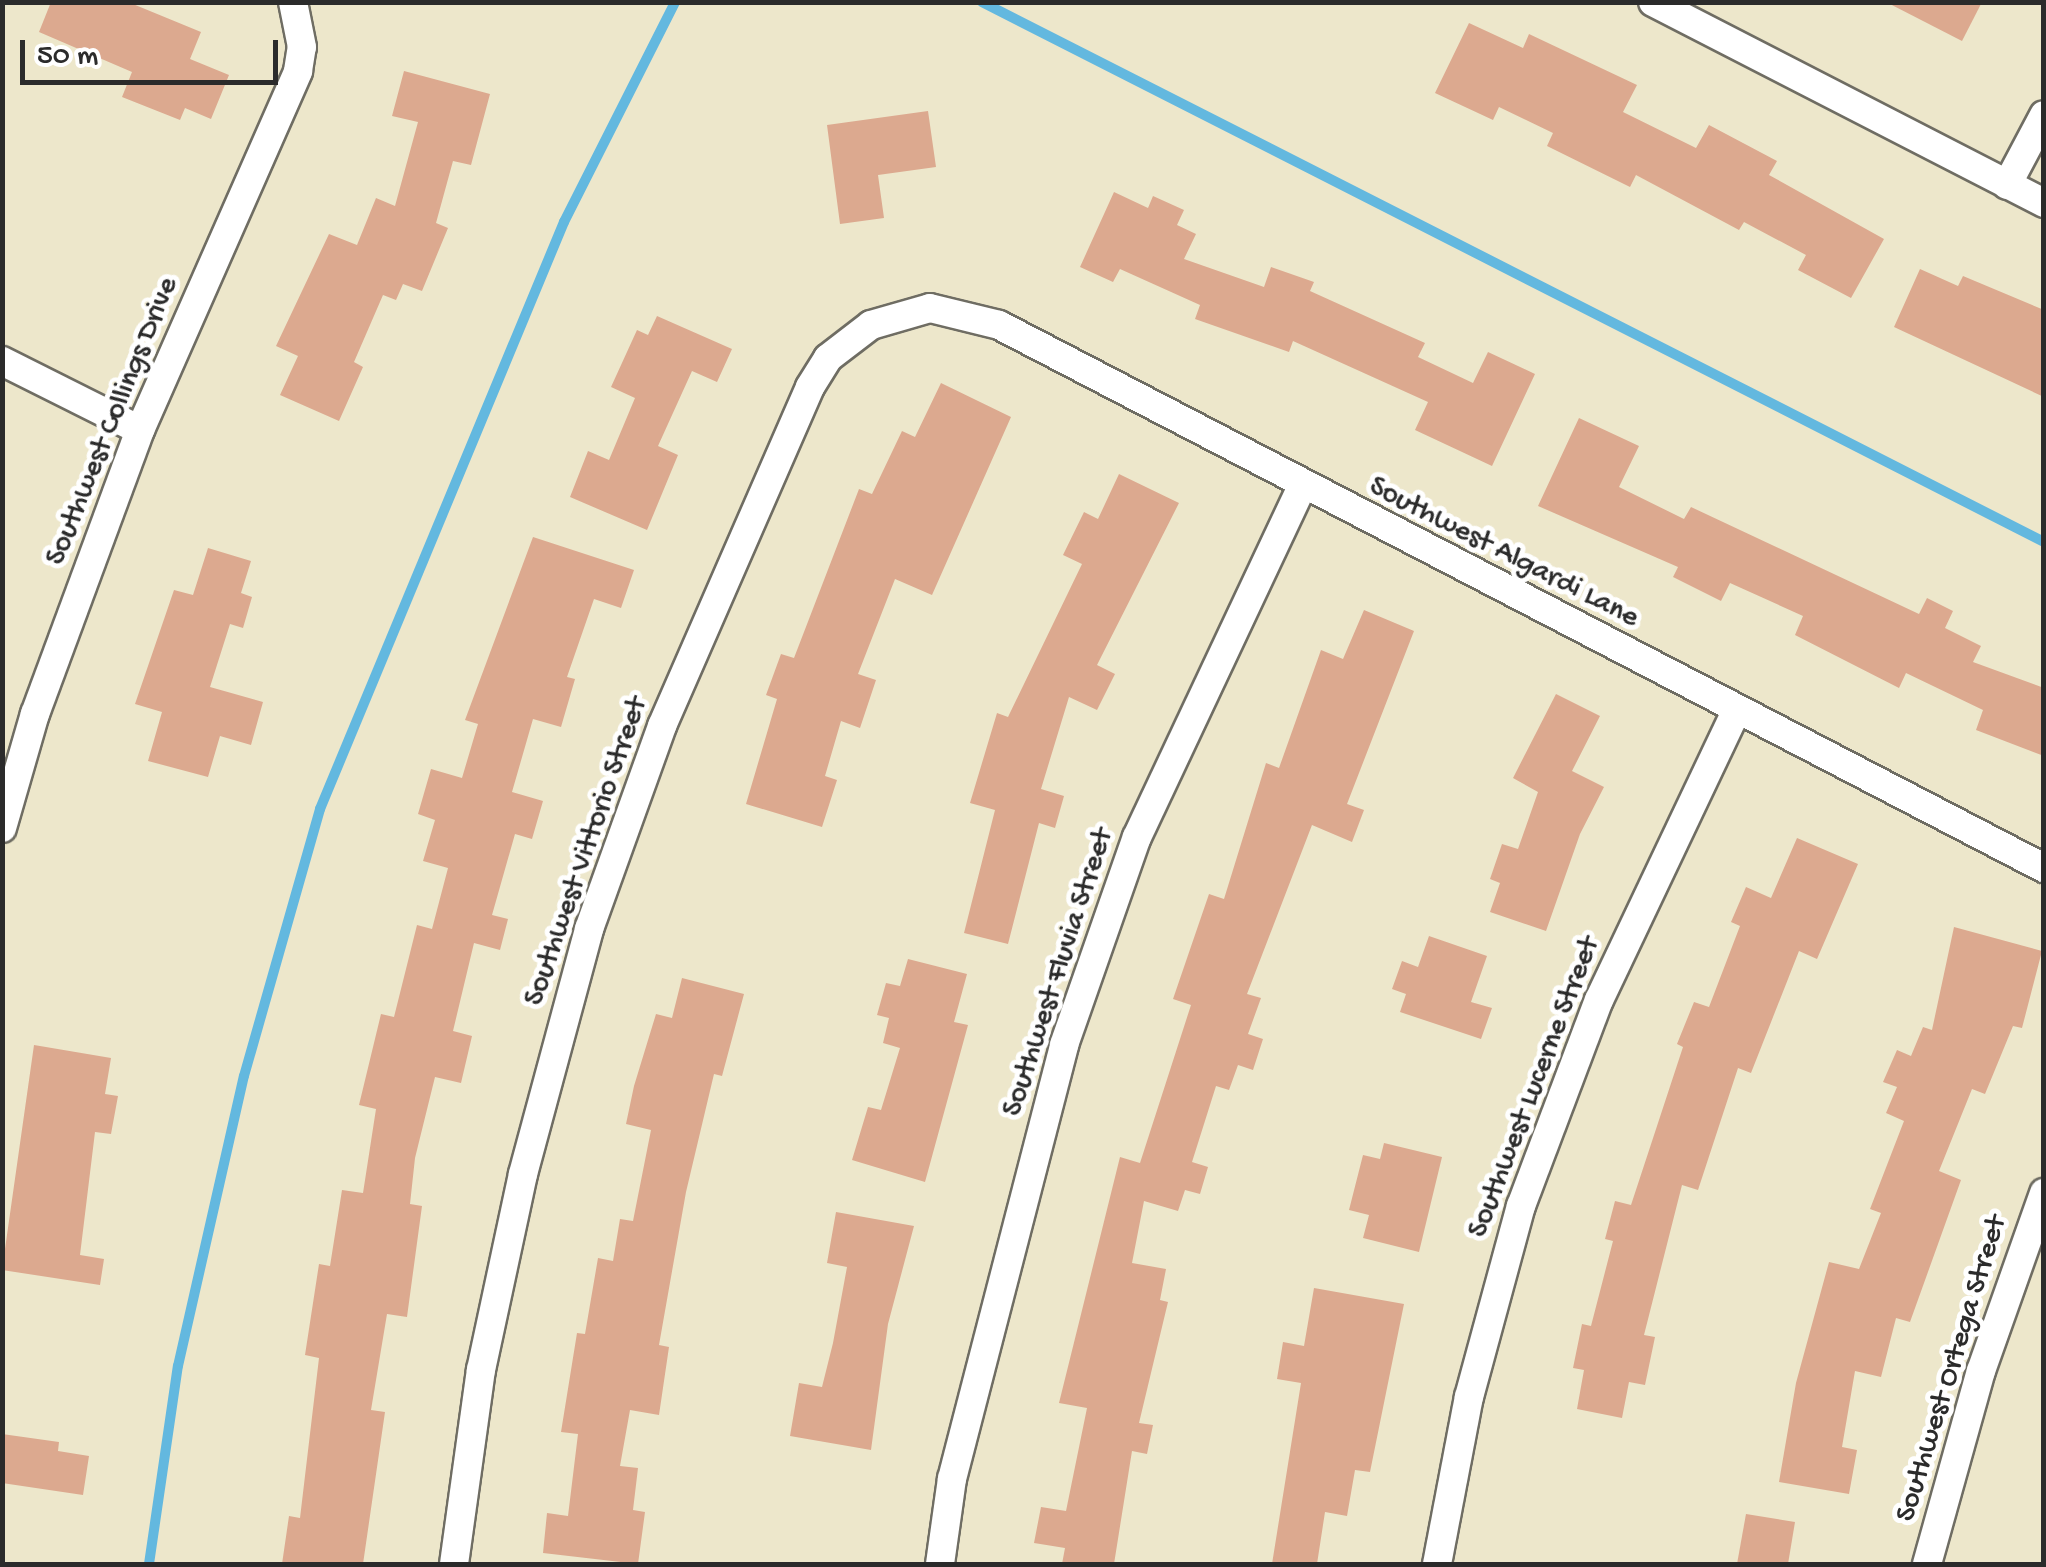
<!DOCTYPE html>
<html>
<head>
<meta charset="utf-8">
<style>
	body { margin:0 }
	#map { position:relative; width:2046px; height:1567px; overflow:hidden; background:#ede7cb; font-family:"Gochi Hand",sans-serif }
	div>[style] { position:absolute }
	.stream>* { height:10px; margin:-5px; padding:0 5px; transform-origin:5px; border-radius:5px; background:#63b8df }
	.building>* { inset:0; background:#dca98f }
	.roads { filter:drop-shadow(2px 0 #6f6d63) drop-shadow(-2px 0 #6f6d63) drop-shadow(0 2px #6f6d63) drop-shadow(0 -2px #6f6d63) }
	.street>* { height:28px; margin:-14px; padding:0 14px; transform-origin:14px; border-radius:14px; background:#fff }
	span { translate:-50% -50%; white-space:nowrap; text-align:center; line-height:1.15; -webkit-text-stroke:10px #fff; paint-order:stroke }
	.street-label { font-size:30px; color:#2b2b2b }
	.frame { position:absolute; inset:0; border:5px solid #2b2b2b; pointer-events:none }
	.scale { position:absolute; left:20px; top:40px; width:258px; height:45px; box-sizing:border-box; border:5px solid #2b2b2b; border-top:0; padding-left:12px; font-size:30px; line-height:35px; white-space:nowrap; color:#2b2b2b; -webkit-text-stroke:8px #fff; paint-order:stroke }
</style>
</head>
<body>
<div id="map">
	<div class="stream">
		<i style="left:982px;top:2px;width:1191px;rotate:26.95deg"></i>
		<i style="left:149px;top:1564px;width:200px;rotate:-81.7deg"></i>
		<i style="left:178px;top:1366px;width:297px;rotate:-77.2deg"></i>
		<i style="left:244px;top:1076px;width:278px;rotate:-74.1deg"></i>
		<i style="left:320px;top:809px;width:636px;rotate:-67.43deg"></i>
		<i style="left:564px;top:222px;width:246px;rotate:-63.2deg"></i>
	</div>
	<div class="building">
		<i style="clip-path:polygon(51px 2px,128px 2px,201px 32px,190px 59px,229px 75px,211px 119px,185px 108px,180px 120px,122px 97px,132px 72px,39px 32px)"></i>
		<i style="clip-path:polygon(1886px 2px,1982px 2px,1962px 41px)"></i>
		<i style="clip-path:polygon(1469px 23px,1523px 48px,1529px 34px,1637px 85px,1623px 112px,1696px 148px,1709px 125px,1777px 161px,1769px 175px,1884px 239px,1851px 298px,1798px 270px,1806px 255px,1744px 222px,1739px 230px,1636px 175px,1630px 187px,1547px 146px,1553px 133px,1499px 107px,1493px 120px,1435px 93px)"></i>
		<i style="clip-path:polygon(404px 71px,490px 94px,471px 165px,453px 161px,436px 223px,448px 228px,422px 291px,403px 284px,396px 300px,383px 295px,354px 362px,363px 367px,339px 421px,280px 395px,298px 356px,276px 346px,329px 234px,357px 245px,376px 198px,395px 206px,418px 122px,392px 116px)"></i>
		<i style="clip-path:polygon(928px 111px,936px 167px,878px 175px,884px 218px,840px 224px,827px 125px)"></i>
		<i style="clip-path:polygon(1114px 192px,1148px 208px,1153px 196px,1184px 210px,1177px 225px,1196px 234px,1184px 259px,1264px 287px,1271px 267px,1314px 282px,1310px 291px,1425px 343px,1418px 357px,1473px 383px,1488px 352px,1535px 374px,1492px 466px,1415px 430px,1428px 402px,1293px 341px,1289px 352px,1195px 319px,1200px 305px,1120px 269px,1113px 282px,1080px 267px)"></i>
		<i style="clip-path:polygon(1920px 269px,1958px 286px,1963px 276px,2044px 310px,2044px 397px,1894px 327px)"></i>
		<i style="clip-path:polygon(657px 316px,732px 349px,717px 382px,692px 371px,658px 446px,678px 455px,647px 530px,570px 497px,588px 451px,609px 460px,635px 398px,611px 387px,637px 330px,648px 335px)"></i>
		<i style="clip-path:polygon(941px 383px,1011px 417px,932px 595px,895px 579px,858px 674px,876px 680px,860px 728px,841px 721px,825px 776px,837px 780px,822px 827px,746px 804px,777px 699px,766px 695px,781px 654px,794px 658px,859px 489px,872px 494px,902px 431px,915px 437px)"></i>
		<i style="clip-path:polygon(1579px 418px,1639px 446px,1619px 487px,1684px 519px,1691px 507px,1919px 614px,1927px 598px,1953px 611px,1945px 628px,1981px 646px,1973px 662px,2044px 688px,2044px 756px,1976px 730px,1983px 710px,1906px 673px,1899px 688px,1795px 635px,1803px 616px,1730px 583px,1721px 601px,1673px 577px,1678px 567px,1538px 506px)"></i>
		<i style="clip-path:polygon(1119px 474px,1179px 503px,1097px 665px,1115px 674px,1097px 710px,1069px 697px,1041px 789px,1064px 796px,1055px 828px,1039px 823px,1008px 944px,964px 933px,995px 810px,970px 803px,997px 713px,1008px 717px,1082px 564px,1063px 555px,1084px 512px,1098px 519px)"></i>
		<i style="clip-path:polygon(533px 537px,634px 570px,621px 608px,594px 599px,567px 677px,575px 679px,561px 727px,533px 719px,512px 792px,543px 801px,532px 839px,515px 834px,492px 915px,508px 919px,500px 950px,474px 943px,453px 1031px,472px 1036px,461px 1083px,435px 1077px,415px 1158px,410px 1204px,422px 1206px,407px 1317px,387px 1314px,371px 1410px,385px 1412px,363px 1564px,282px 1564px,289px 1516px,300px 1518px,319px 1358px,305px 1355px,319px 1264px,330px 1266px,342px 1190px,363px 1193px,376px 1109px,359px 1105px,381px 1014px,394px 1017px,417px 925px,432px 929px,448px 868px,423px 861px,435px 820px,418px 814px,431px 769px,462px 778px,478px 724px,465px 720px)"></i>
		<i style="clip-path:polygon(208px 548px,251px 561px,241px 593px,252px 597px,243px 628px,230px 624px,210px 687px,263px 702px,251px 745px,220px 736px,208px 777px,148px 761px,162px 712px,135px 704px,174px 590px,193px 595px)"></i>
		<i style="clip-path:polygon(1364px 610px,1414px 631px,1347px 804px,1364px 810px,1352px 842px,1312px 825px,1247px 994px,1261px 998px,1248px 1034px,1263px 1039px,1253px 1070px,1238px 1065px,1229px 1090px,1216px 1086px,1192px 1162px,1208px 1167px,1200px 1194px,1185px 1190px,1178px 1211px,1144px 1201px,1132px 1263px,1166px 1269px,1160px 1300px,1168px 1302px,1139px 1423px,1153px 1425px,1147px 1454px,1132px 1451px,1114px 1564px,1062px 1564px,1065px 1548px,1034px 1543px,1041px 1507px,1066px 1511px,1087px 1408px,1059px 1403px,1120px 1157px,1140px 1163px,1191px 1005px,1173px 999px,1209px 894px,1224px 899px,1266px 763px,1279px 768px,1321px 650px,1343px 659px)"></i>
		<i style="clip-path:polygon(1556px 694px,1600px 716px,1572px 771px,1604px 787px,1580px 834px,1546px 931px,1490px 912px,1500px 883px,1490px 879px,1502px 844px,1518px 849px,1538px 792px,1513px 778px)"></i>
		<i style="clip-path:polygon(1797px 838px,1858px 864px,1817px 959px,1799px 951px,1751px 1073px,1738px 1068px,1698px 1190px,1682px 1185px,1644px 1335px,1655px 1337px,1645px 1385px,1629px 1382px,1622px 1418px,1577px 1409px,1584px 1370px,1573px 1368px,1582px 1324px,1591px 1326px,1613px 1241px,1605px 1239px,1615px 1201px,1631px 1205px,1683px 1047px,1677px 1044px,1694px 1002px,1709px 1007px,1740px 926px,1731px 922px,1746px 887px,1771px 898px)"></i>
		<i style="clip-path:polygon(1954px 927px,2042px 951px,2022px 1028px,2013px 1026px,1985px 1094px,1972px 1089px,1939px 1171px,1961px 1180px,1910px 1322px,1896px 1318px,1881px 1377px,1855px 1371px,1842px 1447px,1857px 1450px,1849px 1494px,1779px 1482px,1796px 1383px,1829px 1262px,1859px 1269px,1881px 1213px,1870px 1209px,1904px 1121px,1886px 1113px,1897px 1087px,1883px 1082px,1897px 1050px,1911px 1056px,1923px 1027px,1932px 1030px)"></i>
		<i style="clip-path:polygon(1429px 936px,1487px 956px,1471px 1002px,1492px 1008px,1481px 1039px,1400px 1012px,1406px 994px,1392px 989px,1402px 961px,1418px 967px)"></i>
		<i style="clip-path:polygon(908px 959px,967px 974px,954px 1022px,968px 1025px,925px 1182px,852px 1160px,868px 1107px,881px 1110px,900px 1048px,883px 1043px,889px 1018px,877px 1015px,886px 983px,900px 986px)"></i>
		<i style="clip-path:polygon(682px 978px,744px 994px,722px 1076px,714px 1074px,686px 1192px,659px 1345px,669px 1347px,659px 1415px,630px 1410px,620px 1466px,638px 1468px,633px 1510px,645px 1512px,638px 1564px,543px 1553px,547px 1513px,568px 1516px,578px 1434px,561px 1432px,577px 1333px,585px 1334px,598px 1258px,613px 1261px,620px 1219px,633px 1221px,651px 1130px,626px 1124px,634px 1086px,656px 1014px,672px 1018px)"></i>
		<i style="clip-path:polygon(34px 1045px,111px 1058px,105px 1094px,118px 1096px,111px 1134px,95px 1132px,80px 1255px,104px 1259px,100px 1285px,2px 1270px)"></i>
		<i style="clip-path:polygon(1384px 1143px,1442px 1157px,1419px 1252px,1363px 1238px,1369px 1215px,1349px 1210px,1363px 1155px,1380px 1159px)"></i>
		<i style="clip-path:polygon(836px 1212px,914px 1226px,888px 1324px,871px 1450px,790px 1436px,799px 1383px,822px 1387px,833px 1343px,847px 1267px,827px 1263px)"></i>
		<i style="clip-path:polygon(1314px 1288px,1404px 1304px,1370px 1472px,1355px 1470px,1347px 1516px,1325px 1512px,1317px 1564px,1272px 1564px,1301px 1383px,1277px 1379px,1283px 1342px,1304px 1346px)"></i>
		<i style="clip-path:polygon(2px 1434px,59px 1442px,58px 1451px,89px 1456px,83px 1495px,2px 1483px)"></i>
		<i style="clip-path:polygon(1746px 1514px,1795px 1522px,1788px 1564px,1737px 1564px)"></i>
	</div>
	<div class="roads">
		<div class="street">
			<i style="left:1653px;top:2px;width:440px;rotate:27.2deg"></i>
			<i style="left:2007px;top:185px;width:79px;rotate:-62.1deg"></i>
			<i style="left:2px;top:361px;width:154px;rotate:26.6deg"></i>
			<i style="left:2px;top:828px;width:119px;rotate:-73.9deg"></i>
			<i style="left:35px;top:714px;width:303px;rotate:-69.7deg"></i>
			<i style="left:140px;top:430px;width:392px;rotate:-66.2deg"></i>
			<i style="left:298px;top:71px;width:24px;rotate:-81deg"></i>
			<i style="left:302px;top:47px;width:46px;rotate:-101.3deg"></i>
			<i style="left:454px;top:1564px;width:196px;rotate:-82.1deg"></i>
			<i style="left:481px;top:1370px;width:200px;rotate:-77.9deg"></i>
			<i style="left:523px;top:1174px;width:254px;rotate:-74.9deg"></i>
			<i style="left:589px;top:929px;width:216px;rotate:-70.2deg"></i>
			<i style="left:662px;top:726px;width:370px;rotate:-66.4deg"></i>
			<i style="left:810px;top:387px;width:34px;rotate:-58deg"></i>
			<i style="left:828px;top:358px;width:54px;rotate:-37.5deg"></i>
			<i style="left:871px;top:325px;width:61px;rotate:-16.1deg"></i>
			<i style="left:930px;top:308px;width:71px;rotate:13.8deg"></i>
			<i style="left:999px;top:325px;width:1178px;rotate:27.46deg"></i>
			<i style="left:940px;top:1564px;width:86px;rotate:-82deg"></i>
			<i style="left:952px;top:1479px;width:448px;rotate:-75.5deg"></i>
			<i style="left:1064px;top:1045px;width:220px;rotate:-70.7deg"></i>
			<i style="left:1137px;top:837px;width:388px;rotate:-64.8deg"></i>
			<i style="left:1437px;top:1564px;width:170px;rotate:-79.2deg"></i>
			<i style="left:1469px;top:1397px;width:198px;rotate:-74.8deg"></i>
			<i style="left:1521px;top:1206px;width:220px;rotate:-69.3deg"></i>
			<i style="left:1599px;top:1000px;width:320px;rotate:-64.6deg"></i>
			<i style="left:1927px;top:1564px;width:200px;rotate:-74.4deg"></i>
			<i style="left:1981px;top:1371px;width:189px;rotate:-70.5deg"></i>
		</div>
	</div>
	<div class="street-label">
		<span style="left:114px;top:422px;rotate:-68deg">Southwest Collings Drive</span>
		<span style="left:1503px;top:554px;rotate:27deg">Southwest Algardi Lane</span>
		<span style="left:588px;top:852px;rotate:-71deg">Southwest Vittorio Street</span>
		<span style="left:1060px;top:973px;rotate:-72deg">Southwest Fluvia Street</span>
		<span style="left:1536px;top:1088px;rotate:-69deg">Southwest Lucerne Street</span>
		<span style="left:1953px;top:1369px;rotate:-73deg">Southwest Ortega Street</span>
	</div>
	<div class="frame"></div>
	<div class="scale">50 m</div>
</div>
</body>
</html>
